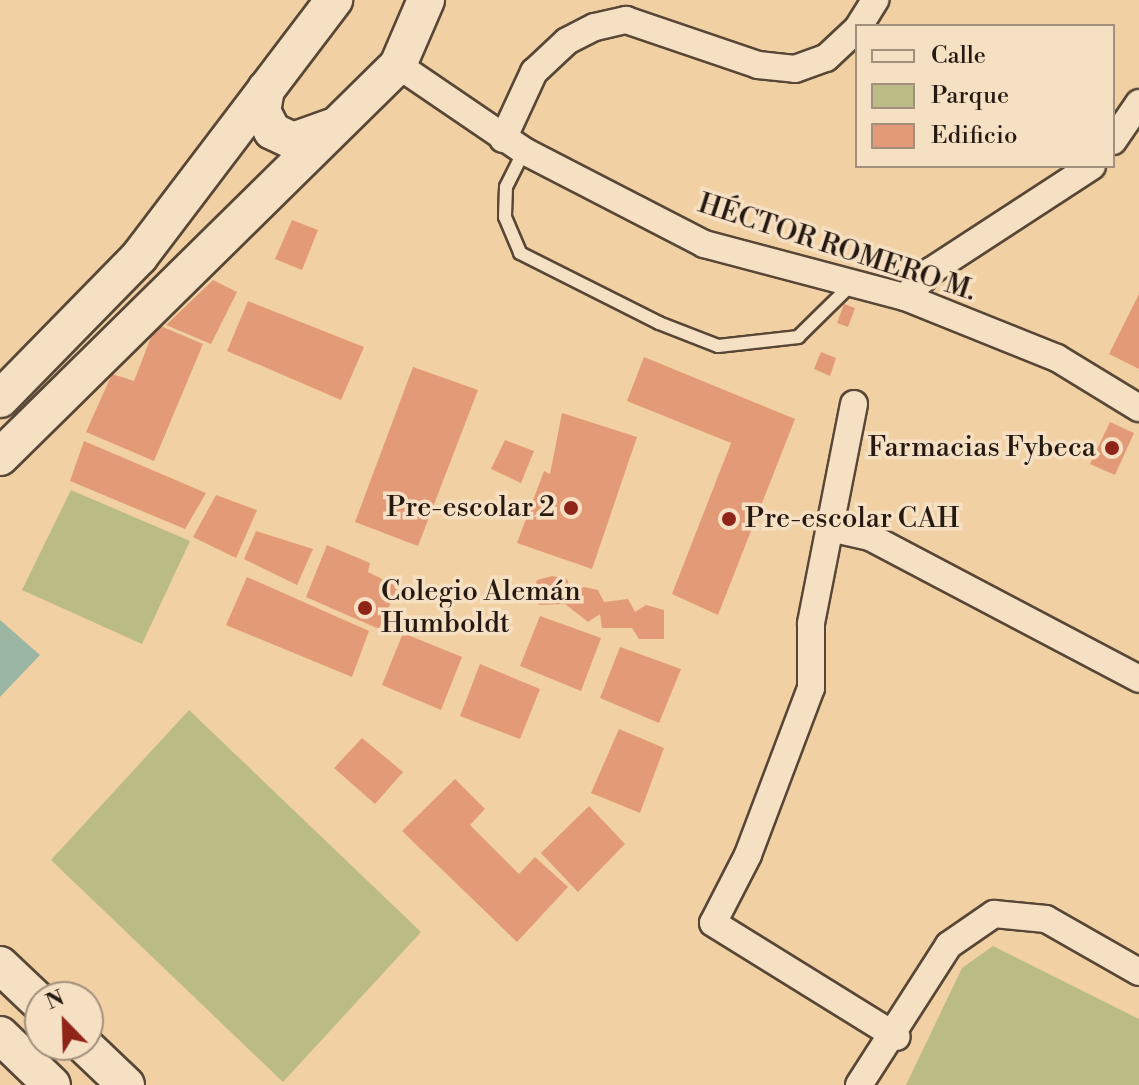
<!DOCTYPE html>
<html>
<head>
<meta charset="utf-8">
<style>
	body { margin:0 }
	#map { position:relative; width:1139px; height:1085px; overflow:hidden; background:#f1d0a3; font-family:"Libre Bodoni",serif }
	div>[style] { position:absolute }
	.green>* { inset:0; background:#bbbb85 }
	.water>* { inset:0; background:#9bb7a4 }
	.building>* { inset:0; background:#e39b77 }
	.roads { filter:drop-shadow(2px 0 #584736) drop-shadow(-2px 0 #584736) drop-shadow(0 2px #584736) drop-shadow(0 -2px #584736) }
	.lane>* { height:12px; margin:-6px; padding:0 6px; transform-origin:6px; border-radius:6px; background:#f6e0c3 }
	.street>* { height:26px; margin:-13px; padding:0 13px; transform-origin:13px; border-radius:13px; background:#f6e0c3 }
	.secondary>* { height:36px; margin:-18px; padding:0 18px; transform-origin:18px; border-radius:18px; background:#f6e0c3 }
	.dots>* { width:22px; height:22px; translate:-50% -50%; box-sizing:border-box; border:4px solid #f6e0c3; border-radius:50% }
	span { translate:-50% -50%; white-space:nowrap; text-align:center; line-height:1.15; -webkit-text-stroke:7px #f6e0c3; paint-order:stroke }
	.street-label { font-size:28px; color:#251912 }
	.poi-label { font-size:28px; color:#251912 }
	.right { translate:-100% -50%; text-align:right }
	.left { translate:0 -50%; text-align:left }
	.legend { position:absolute; left:855px; top:24px; width:260px; height:144px; box-sizing:border-box; background:#f6e0c3; border:2px solid #a2907c; margin:0; padding:10px 14px; list-style:none; font-size:24px; color:#251912 }
	.legend li { display:flex; align-items:center; gap:16px; height:40px }
	.legend b { width:40px; border:2px solid #a2907c }
	.north { position:absolute; left:24px; top:981px; width:80px; height:80px; box-sizing:border-box; background:#f6e0c3; border:2px solid #a2907c; border-radius:50%; rotate:337deg; font-size:22px; font-weight:700; line-height:32px; text-align:center; color:#251912 }
	.north::after { content:''; display:block; margin:auto; width:28px; height:36px; background:#8f2418; clip-path:polygon(50% 0,100% 100%,50% 72%,0 100%) }
</style>
</head>
<body>
<div id="map">
	<div class="green">
		<i style="clip-path:polygon(71px 490px,190px 541px,142px 644px,22px 590px)"></i>
		<i style="clip-path:polygon(189px 710px,421px 932px,283px 1082px,51px 860px)"></i>
		<i style="clip-path:polygon(993px 946px,1139px 1019px,1139px 1085px,906px 1085px,962px 968px)"></i>
	</div>
	<div class="water">
		<i style="clip-path:polygon(0 620px,40px 655px,0 697px)"></i>
	</div>
	<div class="building">
		<i style="clip-path:polygon(292px 220px,318px 230px,302px 270px,275px 259px)"></i>
		<i style="clip-path:polygon(213px 280px,237px 292px,211px 344px,166px 325px)"></i>
		<i style="clip-path:polygon(1139px 294px,1139px 369px,1109px 354px)"></i>
		<i style="clip-path:polygon(248px 301px,364px 347px,341px 400px,227px 351px)"></i>
		<i style="clip-path:polygon(844px 304px,855px 308px,848px 327px,837px 323px)"></i>
		<i style="clip-path:polygon(156px 324px,203px 344px,154px 461px,86px 432px,112px 374px,134px 381px)"></i>
		<i style="clip-path:polygon(821px 352px,836px 358px,830px 376px,814px 369px)"></i>
		<i style="clip-path:polygon(644px 357px,795px 419px,718px 615px,672px 594px,731px 443px,627px 401px)"></i>
		<i style="clip-path:polygon(413px 367px,478px 390px,418px 546px,355px 522px)"></i>
		<i style="clip-path:polygon(562px 413px,637px 437px,592px 569px,517px 543px,544px 471px,550px 474px)"></i>
		<i style="clip-path:polygon(1110px 422px,1134px 433px,1115px 475px,1090px 464px)"></i>
		<i style="clip-path:polygon(505px 440px,534px 451px,521px 483px,491px 469px)"></i>
		<i style="clip-path:polygon(84px 441px,206px 493px,185px 529px,70px 481px)"></i>
		<i style="clip-path:polygon(216px 495px,257px 510px,236px 558px,193px 537px)"></i>
		<i style="clip-path:polygon(256px 531px,313px 549px,297px 585px,244px 559px)"></i>
		<i style="clip-path:polygon(327px 545px,370px 563px,368px 572px,398px 587px,379px 629px,306px 597px)"></i>
		<i style="clip-path:polygon(552px 576px,567px 579px,572px 593px,584px 587px,598px 590px,604px 602px,628px 599px,635px 612px,646px 605px,664px 610px,664px 639px,639px 639px,632px 628px,602px 628px,600px 614px,588px 622px,565px 604px,539px 605px,532px 593px,537px 580px)"></i>
		<i style="clip-path:polygon(247px 577px,369px 631px,352px 677px,226px 625px)"></i>
		<i style="clip-path:polygon(540px 616px,601px 638px,581px 691px,520px 666px)"></i>
		<i style="clip-path:polygon(403px 633px,462px 657px,441px 710px,382px 685px)"></i>
		<i style="clip-path:polygon(620px 647px,681px 669px,659px 723px,600px 698px)"></i>
		<i style="clip-path:polygon(480px 664px,540px 689px,520px 739px,460px 716px)"></i>
		<i style="clip-path:polygon(619px 729px,664px 748px,640px 813px,591px 793px)"></i>
		<i style="clip-path:polygon(362px 738px,403px 772px,375px 804px,334px 768px)"></i>
		<i style="clip-path:polygon(455px 779px,485px 809px,470px 825px,519px 874px,535px 857px,568px 887px,517px 942px,402px 831px)"></i>
		<i style="clip-path:polygon(589px 806px,625px 844px,578px 892px,541px 853px)"></i>
	</div>
	<div class="roads">
		<div class="lane">
			<i style="left:524px;top:151px;width:40px;rotate:116.6deg"></i>
			<i style="left:506px;top:187px;width:30px;rotate:92deg"></i>
			<i style="left:505px;top:217px;width:39px;rotate:67deg"></i>
			<i style="left:520px;top:253px;width:156px;rotate:26.7deg"></i>
			<i style="left:659px;top:323px;width:63px;rotate:21.3deg"></i>
			<i style="left:718px;top:346px;width:81px;rotate:-6.4deg"></i>
			<i style="left:798px;top:337px;width:76px;rotate:-44.5deg"></i>
		</div>
		<div class="street">
			<i style="left:859px;top:26px;width:31px;rotate:-58deg"></i>
			<i style="left:398px;top:65px;width:153px;rotate:34.3deg"></i>
			<i style="left:524px;top:151px;width:203px;rotate:27.3deg"></i>
			<i style="left:704px;top:244px;width:208px;rotate:14.8deg"></i>
			<i style="left:905px;top:297px;width:164px;rotate:21.9deg"></i>
			<i style="left:1057px;top:358px;width:96px;rotate:31.4deg"></i>
			<i style="left:503px;top:139px;width:74px;rotate:-65.2deg"></i>
			<i style="left:534px;top:72px;width:45px;rotate:-43.2deg"></i>
			<i style="left:567px;top:41px;width:31px;rotate:-27deg"></i>
			<i style="left:595px;top:27px;width:32px;rotate:-13deg"></i>
			<i style="left:626px;top:20px;width:139px;rotate:18.8deg"></i>
			<i style="left:758px;top:65px;width:37px;rotate:6deg"></i>
			<i style="left:795px;top:69px;width:33px;rotate:-20deg"></i>
			<i style="left:826px;top:58px;width:42px;rotate:-43.1deg"></i>
			<i style="left:1113px;top:141px;width:46px;rotate:-55.6deg"></i>
			<i style="left:905px;top:297px;width:37px;rotate:-45deg"></i>
			<i style="left:931px;top:271px;width:192px;rotate:-33.1deg"></i>
			<i style="left:854px;top:404px;width:224px;rotate:101.1deg"></i>
			<i style="left:811px;top:624px;width:64px;rotate:90deg"></i>
			<i style="left:811px;top:688px;width:178px;rotate:110.7deg"></i>
			<i style="left:748px;top:855px;width:76px;rotate:117.2deg"></i>
			<i style="left:713px;top:923px;width:216px;rotate:31.8deg"></i>
			<i style="left:830px;top:528px;width:41px;rotate:12.7deg"></i>
			<i style="left:870px;top:537px;width:304px;rotate:27.8deg"></i>
			<i style="left:859px;top:1085px;width:166px;rotate:-57.3deg"></i>
			<i style="left:949px;top:945px;width:55px;rotate:-34.6deg"></i>
			<i style="left:994px;top:914px;width:52px;rotate:5.5deg"></i>
			<i style="left:1046px;top:919px;width:107px;rotate:29.7deg"></i>
		</div>
		<div class="secondary">
			<i style="left:266px;top:89px;width:22px;rotate:100deg"></i>
			<i style="left:262px;top:111px;width:22px;rotate:63deg"></i>
			<i style="left:272px;top:131px;width:23px;rotate:25deg"></i>
			<i style="left:293px;top:141px;width:41px;rotate:-19.7deg"></i>
			<i style="left:0;top:399px;width:199px;rotate:-45.6deg"></i>
			<i style="left:139px;top:257px;width:323px;rotate:-52.8deg"></i>
			<i style="left:0;top:457px;width:559px;rotate:-44.56deg"></i>
			<i style="left:398px;top:65px;width:71px;rotate:-66.7deg"></i>
			<i style="left:0;top:965px;width:55px;rotate:43.5deg"></i>
			<i style="left:0;top:1035px;width:72px;rotate:43.9deg"></i>
			<i style="left:84px;top:1045px;width:58px;rotate:43.6deg"></i>
		</div>
	</div>
	<div class="dots">
		<i style="left:1112px;top:448px;background:#8f2418"></i>
		<i style="left:571px;top:508px;background:#8f2418"></i>
		<i style="left:729px;top:519px;background:#8f2418"></i>
		<i style="left:365px;top:608px;background:#8f2418"></i>
	</div>
	<div class="street-label">
		<span style="left:837px;top:248px;rotate:18deg">HÉCTOR ROMERO M.</span>
	</div>
	<div class="poi-label">
		<span class="right" style="left:1096px;top:448px">Farmacias Fybeca</span>
		<span class="right" style="left:555px;top:508px">Pre-escolar 2</span>
		<span class="left" style="left:745px;top:519px">Pre-escolar CAH</span>
		<span class="left" style="left:381px;top:608px">Colegio Alemán<br>Humboldt</span>
	</div>
	<ul class="legend">
	<li><b style="height:10px;background:#f6e0c3"></b>Calle</li>
	<li><b style="height:22px;background:#bbbb85"></b>Parque</li>
	<li><b style="height:22px;background:#e39b77"></b>Edificio</li>
	</ul>
	<div class="north">N</div>
</div>
</body>
</html>
